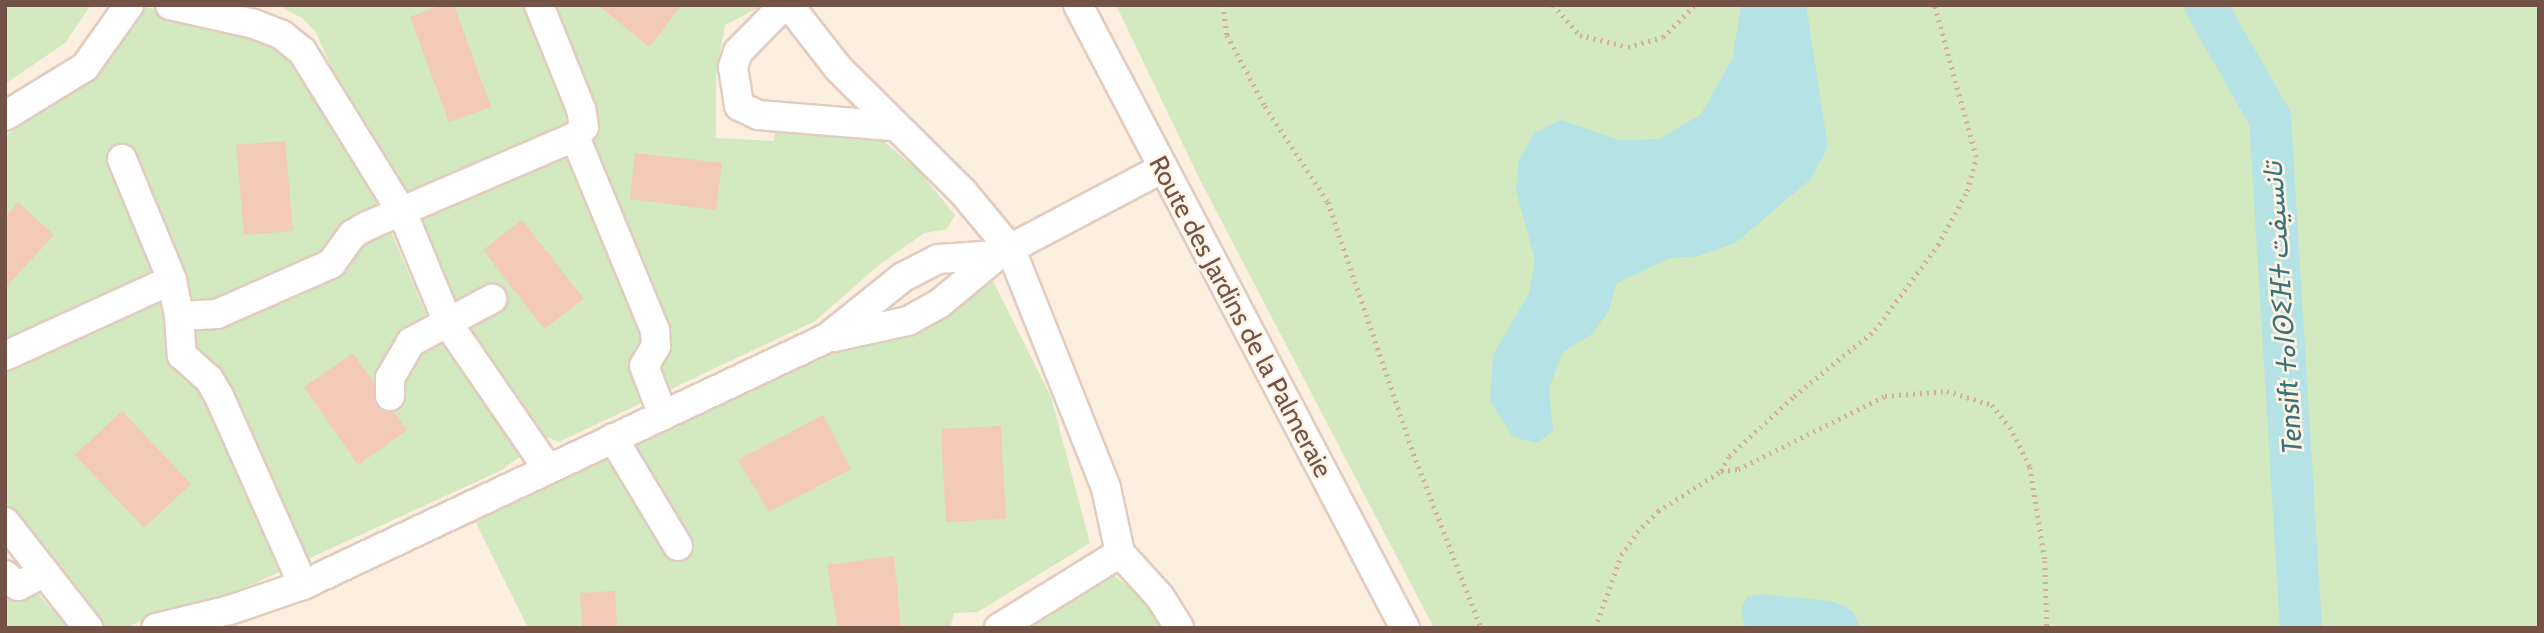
<!DOCTYPE html>
<html>
<head>
<meta charset="utf-8">
<style>
	body { margin:0 }
	#map { position:relative; width:2544px; height:633px; overflow:hidden; background:#fcefe0; font-family:Cabin,Vazirmatn,"Noto Sans Tifinagh",sans-serif }
	div>[style] { position:absolute }
	.green>* { inset:0; background:#d3e9bf }
	.water>* { inset:0; background:#b5e2e5 }
	.river>* { height:42px; margin:-21px; padding:0 21px; transform-origin:21px; border-radius:21px; background:#b5e2e5 }
	.building>* { inset:0; background:#f2cab7 }
	.path>* { height:4.5px; margin-top:-2.25px; transform-origin:0; background:repeating-linear-gradient(90deg,#d6ad9b 0 2px,transparent 0 7px) }
	.roads { filter:drop-shadow(2px 0 #e2ccbf) drop-shadow(-2px 0 #e2ccbf) drop-shadow(0 2px #e2ccbf) drop-shadow(0 -2px #e2ccbf) }
	.minor>* { height:28px; margin:-14px; padding:0 14px; transform-origin:14px; border-radius:14px; background:#fff }
	span { translate:-50% -50%; white-space:nowrap; text-align:center; line-height:1.15; -webkit-text-stroke:5px #fff3e6; paint-order:stroke }
	.street-label { font-size:26px; color:#735347 }
	.water-label { font-size:28px; color:#3b7379; font-style:italic }
	.frame { position:absolute; inset:0; border:7px solid #735347; pointer-events:none }
</style>
</head>
<body>
<div id="map">
	<div class="green">
		<i style="clip-path:polygon(5px 5px,91px 5px,65px 43px,5px 84px)"></i>
		<i style="clip-path:polygon(135px 5px,253px 29px,298px 55px,328px 124px,367px 176px,436px 337px,526px 452px,502px 470px,225px 597px,148px 617px,127px 628px,92px 628px,5px 521px,5px 136px,49px 106px)"></i>
		<i style="clip-path:polygon(277px 5px,764px 5px,725px 25px,716px 75px,716px 138px,774px 141px,775px 125px,876px 135px,919px 171px,955px 215px,947px 229px,924px 233px,879px 265px,815px 321px,559px 442px,541px 435px,482px 358px,395px 172px,346px 103px,316px 32px,302px 18px)"></i>
		<i style="clip-path:polygon(1116px 5px,2539px 5px,2539px 628px,1434px 628px,1200px 180px)"></i>
		<i style="clip-path:polygon(993px 281px,1051px 397px,1090px 543px,978px 612px,954px 613px,950px 628px,528px 628px,475px 521px,627px 442px,842px 342px,881px 342px,918px 330px)"></i>
		<i style="clip-path:polygon(5px 557px,67px 626px,69px 628px,5px 628px)"></i>
		<i style="clip-path:polygon(1107px 570px,1166px 616px,1171px 628px,1010px 628px)"></i>
	</div>
	<div class="water">
		<i style="clip-path:polygon(1741px 5px,1806px 5px,1828px 147px,1811px 179px,1735px 243px,1699px 256px,1670px 258px,1617px 283px,1608px 312px,1592px 334px,1563px 352px,1549px 388px,1553px 431px,1537px 443px,1513px 437px,1490px 401px,1493px 355px,1529px 293px,1535px 260px,1516px 191px,1519px 160px,1534px 133px,1561px 120px,1619px 140px,1660px 139px,1701px 114px,1732px 60px)"></i>
		<i style="clip-path:polygon(1762px 594px,1835px 602px,1853px 611px,1860px 628px,1745px 628px,1741px 609px,1747px 597px)"></i>
	</div>
	<div class="river">
		<i style="left:2205px;top:5px;width:130px;rotate:60.1deg"></i>
		<i style="left:2270px;top:118px;width:511px;rotate:86.52deg"></i>
	</div>
	<div class="building">
		<i style="clip-path:polygon(441px 5px,454px 5px,491px 107px,449px 122px,410px 17px)"></i>
		<i style="clip-path:polygon(598px 5px,682px 5px,649px 47px)"></i>
		<i style="clip-path:polygon(285px 141px,293px 231px,244px 235px,236px 145px)"></i>
		<i style="clip-path:polygon(635px 153px,722px 163px,716px 210px,630px 199px)"></i>
		<i style="clip-path:polygon(18px 202px,54px 235px,5px 288px,5px 217px)"></i>
		<i style="clip-path:polygon(522px 220px,584px 299px,544px 329px,483px 250px)"></i>
		<i style="clip-path:polygon(353px 353px,373px 382px,376px 405px,394px 412px,407px 430px,358px 465px,304px 387px)"></i>
		<i style="clip-path:polygon(122px 411px,191px 484px,144px 528px,75px 455px)"></i>
		<i style="clip-path:polygon(823px 415px,851px 469px,769px 512px,738px 460px)"></i>
		<i style="clip-path:polygon(1001px 426px,1006px 519px,946px 522px,941px 429px)"></i>
		<i style="clip-path:polygon(894px 556px,901px 628px,838px 628px,827px 565px)"></i>
		<i style="clip-path:polygon(615px 591px,617px 628px,582px 628px,580px 593px)"></i>
	</div>
	<div class="path">
		<i style="left:1223px;top:5px;width:30px;rotate:82deg"></i>
		<i style="left:1227px;top:35px;width:81px;rotate:61.8deg"></i>
		<i style="left:1265px;top:106px;width:115px;rotate:56.7deg"></i>
		<i style="left:1328px;top:202px;width:273px;rotate:71.2deg"></i>
		<i style="left:1416px;top:460px;width:180px;rotate:68.8deg"></i>
		<i style="left:1553px;top:5px;width:40px;rotate:48deg"></i>
		<i style="left:1580px;top:35px;width:49px;rotate:14deg"></i>
		<i style="left:1628px;top:47px;width:36px;rotate:-16deg"></i>
		<i style="left:1663px;top:37px;width:45px;rotate:-45deg"></i>
		<i style="left:1721px;top:471px;width:17px;rotate:-7deg"></i>
		<i style="left:1738px;top:469px;width:164px;rotate:-26.4deg"></i>
		<i style="left:1885px;top:396px;width:62px;rotate:-4.6deg"></i>
		<i style="left:1947px;top:391px;width:47px;rotate:17.3deg"></i>
		<i style="left:1992px;top:405px;width:28px;rotate:51deg"></i>
		<i style="left:2010px;top:427px;width:45px;rotate:63.4deg"></i>
		<i style="left:2030px;top:467px;width:95px;rotate:80.9deg"></i>
		<i style="left:2045px;top:561px;width:67px;rotate:88.3deg"></i>
		<i style="left:1595px;top:628px;width:77px;rotate:-70.4deg"></i>
		<i style="left:1621px;top:555px;width:28px;rotate:-55deg"></i>
		<i style="left:1637px;top:532px;width:30px;rotate:-45deg"></i>
		<i style="left:1658px;top:511px;width:75px;rotate:-32.4deg"></i>
		<i style="left:1721px;top:471px;width:17px;rotate:-62deg"></i>
		<i style="left:1729px;top:456px;width:88px;rotate:-42.7deg"></i>
		<i style="left:1794px;top:396px;width:104px;rotate:-39.2deg"></i>
		<i style="left:1875px;top:330px;width:106px;rotate:-53.5deg"></i>
		<i style="left:1938px;top:245px;width:61px;rotate:-61.8deg"></i>
		<i style="left:1967px;top:191px;width:35px;rotate:-75deg"></i>
		<i style="left:1976px;top:157px;width:158px;rotate:-105.4deg"></i>
	</div>
	<div class="roads">
		<div class="minor">
			<i style="left:170px;top:5px;width:86px;rotate:12.7deg"></i>
			<i style="left:254px;top:24px;width:30px;rotate:21deg"></i>
			<i style="left:282px;top:35px;width:26px;rotate:39deg"></i>
			<i style="left:302px;top:51px;width:192px;rotate:58.2deg"></i>
			<i style="left:403px;top:214px;width:120px;rotate:67.5deg"></i>
			<i style="left:449px;top:325px;width:175px;rotate:55.5deg"></i>
			<i style="left:784px;top:5px;width:66px;rotate:134.4deg"></i>
			<i style="left:738px;top:52px;width:16px;rotate:108deg"></i>
			<i style="left:733px;top:67px;width:39px;rotate:81deg"></i>
			<i style="left:739px;top:106px;width:21px;rotate:25deg"></i>
			<i style="left:758px;top:115px;width:134px;rotate:4.7deg"></i>
			<i style="left:789px;top:5px;width:80px;rotate:52.1deg"></i>
			<i style="left:838px;top:68px;width:176px;rotate:44.8deg"></i>
			<i style="left:963px;top:192px;width:75px;rotate:50.4deg"></i>
			<i style="left:1011px;top:250px;width:256px;rotate:68.2deg"></i>
			<i style="left:1106px;top:488px;width:66px;rotate:77.8deg"></i>
			<i style="left:1120px;top:553px;width:59px;rotate:47.7deg"></i>
			<i style="left:1160px;top:597px;width:36px;rotate:58deg"></i>
			<i style="left:1078px;top:5px;width:704px;rotate:62.31deg"></i>
			<i style="left:5px;top:116px;width:94px;rotate:-31.5deg"></i>
			<i style="left:85px;top:67px;width:76px;rotate:-54.6deg"></i>
			<i style="left:575px;top:137px;width:209px;rotate:67.5deg"></i>
			<i style="left:655px;top:330px;width:16px;rotate:86deg"></i>
			<i style="left:656px;top:346px;width:23px;rotate:121deg"></i>
			<i style="left:644px;top:366px;width:53px;rotate:68.8deg"></i>
			<i style="left:122px;top:159px;width:131px;rotate:67.5deg"></i>
			<i style="left:172px;top:280px;width:37px;rotate:79deg"></i>
			<i style="left:179px;top:316px;width:38px;rotate:-3deg"></i>
			<i style="left:217px;top:314px;width:124px;rotate:-23.7deg"></i>
			<i style="left:331px;top:264px;width:37px;rotate:-54deg"></i>
			<i style="left:353px;top:234px;width:16px;rotate:-30deg"></i>
			<i style="left:367px;top:226px;width:226px;rotate:-23.2deg"></i>
			<i style="left:575px;top:137px;width:13px;rotate:-48deg"></i>
			<i style="left:584px;top:127px;width:18px;rotate:-99deg"></i>
			<i style="left:581px;top:109px;width:112px;rotate:-112deg"></i>
			<i style="left:179px;top:316px;width:39px;rotate:86deg"></i>
			<i style="left:182px;top:355px;width:36px;rotate:42deg"></i>
			<i style="left:209px;top:379px;width:20px;rotate:60deg"></i>
			<i style="left:219px;top:396px;width:207px;rotate:66deg"></i>
			<i style="left:834px;top:337px;width:76px;rotate:-12.2deg"></i>
			<i style="left:908px;top:321px;width:35px;rotate:-29deg"></i>
			<i style="left:939px;top:304px;width:77px;rotate:-39.7deg"></i>
			<i style="left:998px;top:255px;width:184px;rotate:-27.8deg"></i>
			<i style="left:5px;top:356px;width:183px;rotate:-24.5deg"></i>
			<i style="left:390px;top:396px;width:18px;rotate:-90deg"></i>
			<i style="left:390px;top:378px;width:42px;rotate:-59.7deg"></i>
			<i style="left:411px;top:342px;width:92px;rotate:-28deg"></i>
			<i style="left:613px;top:438px;width:126px;rotate:59deg"></i>
			<i style="left:5px;top:522px;width:135px;rotate:51.9deg"></i>
			<i style="left:5px;top:575px;width:17px;rotate:40deg"></i>
			<i style="left:18px;top:586px;width:30px;rotate:-27deg"></i>
			<i style="left:156px;top:628px;width:76px;rotate:-13.7deg"></i>
			<i style="left:230px;top:610px;width:77px;rotate:-18.9deg"></i>
			<i style="left:303px;top:585px;width:579px;rotate:-25.24deg"></i>
			<i style="left:827px;top:338px;width:97px;rotate:-38.8deg"></i>
			<i style="left:903px;top:277px;width:39px;rotate:-27deg"></i>
			<i style="left:938px;top:259px;width:60px;rotate:-3.8deg"></i>
			<i style="left:999px;top:628px;width:142px;rotate:-31.8deg"></i>
		</div>
	</div>
	<div class="street-label">
		<span style="left:1240px;top:317px;rotate:62deg">Route des Jardins de la Palmeraie</span>
	</div>
	<div class="water-label">
		<span style="left:2282px;top:308px;rotate:-94deg">Tensift ⵜⴰⵏⵙⵉⴼⵜ تانسيفت</span>
	</div>
	<div class="frame"></div>
</div>
</body>
</html>
